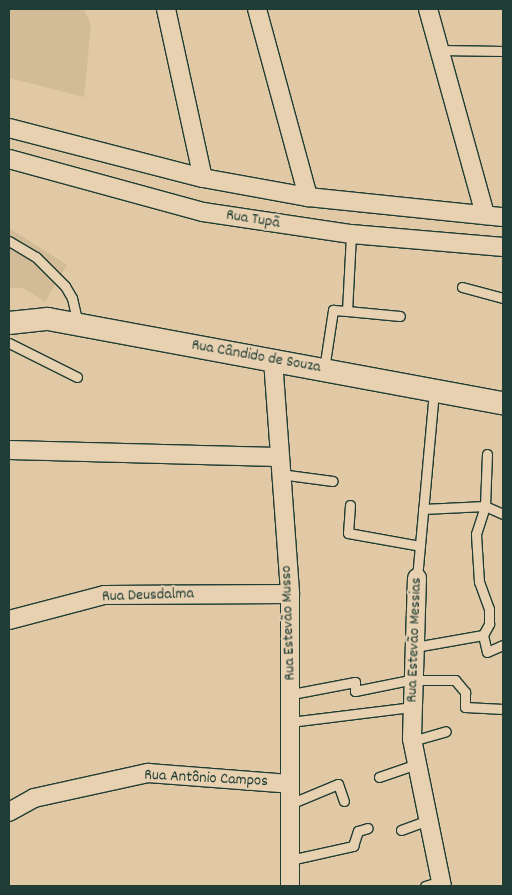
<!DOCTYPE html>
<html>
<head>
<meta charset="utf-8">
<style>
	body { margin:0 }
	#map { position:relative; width:512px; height:895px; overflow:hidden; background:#e2c9a5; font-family:Dekko,sans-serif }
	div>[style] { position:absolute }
	.built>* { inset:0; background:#d2bb97 }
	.roads { filter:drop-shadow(1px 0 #1f3d34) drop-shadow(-1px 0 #1f3d34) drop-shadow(0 1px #1f3d34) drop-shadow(0 -1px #1f3d34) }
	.service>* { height:9px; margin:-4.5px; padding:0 4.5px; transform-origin:4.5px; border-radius:4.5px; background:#e8d1b1 }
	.minor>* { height:18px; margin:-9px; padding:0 9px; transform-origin:9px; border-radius:9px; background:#e8d1b1 }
	.tertiary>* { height:22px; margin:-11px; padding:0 11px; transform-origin:11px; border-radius:11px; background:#e8d1b1 }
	span { translate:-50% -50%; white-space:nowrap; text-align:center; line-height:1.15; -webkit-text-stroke:4px #e8d1b1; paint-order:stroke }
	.street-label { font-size:16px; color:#1f3d34 }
	.frame { position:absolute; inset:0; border:10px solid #1f3d34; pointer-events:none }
</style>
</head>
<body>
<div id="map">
	<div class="built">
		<i style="clip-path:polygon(9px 9px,84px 9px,91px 25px,84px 97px,9px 78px)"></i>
		<i style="clip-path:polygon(9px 228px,67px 265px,45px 302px,23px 288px,9px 288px)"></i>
	</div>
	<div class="roads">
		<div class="service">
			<i style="left:439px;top:50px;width:64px;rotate:0.9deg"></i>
			<i style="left:9px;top:241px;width:31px;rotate:31deg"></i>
			<i style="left:36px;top:257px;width:41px;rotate:45deg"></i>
			<i style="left:65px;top:286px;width:14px;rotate:60deg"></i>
			<i style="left:72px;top:298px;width:27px;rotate:77deg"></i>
			<i style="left:462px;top:287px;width:42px;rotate:15deg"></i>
			<i style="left:347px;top:311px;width:53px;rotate:5.4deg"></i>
			<i style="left:9px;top:343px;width:76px;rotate:26.6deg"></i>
			<i style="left:324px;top:369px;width:60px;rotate:-81.3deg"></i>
			<i style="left:333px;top:310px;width:14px;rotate:4deg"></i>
			<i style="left:347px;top:311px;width:77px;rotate:-87deg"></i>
			<i style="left:280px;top:474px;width:53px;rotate:7.5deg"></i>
			<i style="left:350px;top:505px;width:28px;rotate:94deg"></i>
			<i style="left:348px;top:533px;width:73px;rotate:10.2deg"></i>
			<i style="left:423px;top:509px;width:62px;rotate:-2.8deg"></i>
			<i style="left:485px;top:506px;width:20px;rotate:24deg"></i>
			<i style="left:417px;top:578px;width:187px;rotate:-84.8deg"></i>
			<i style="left:483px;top:635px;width:17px;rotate:77deg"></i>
			<i style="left:487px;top:652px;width:17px;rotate:-24deg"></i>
			<i style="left:415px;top:647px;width:69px;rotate:-10deg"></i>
			<i style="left:483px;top:635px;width:13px;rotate:-61deg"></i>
			<i style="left:489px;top:624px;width:15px;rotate:-90deg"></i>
			<i style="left:489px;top:609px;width:29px;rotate:-110deg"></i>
			<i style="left:479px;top:582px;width:48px;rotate:-93.6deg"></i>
			<i style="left:476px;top:534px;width:29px;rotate:-72deg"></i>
			<i style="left:485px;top:506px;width:52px;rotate:-87.8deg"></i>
			<i style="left:292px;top:694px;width:64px;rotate:-10.8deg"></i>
			<i style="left:355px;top:682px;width:9px;rotate:90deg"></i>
			<i style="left:355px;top:691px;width:55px;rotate:-11.5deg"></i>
			<i style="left:409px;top:680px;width:46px"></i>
			<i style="left:455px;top:680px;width:16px;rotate:50deg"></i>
			<i style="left:465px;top:692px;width:15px;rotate:90deg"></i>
			<i style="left:465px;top:707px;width:38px;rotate:3deg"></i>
			<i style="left:290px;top:722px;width:124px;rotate:-7deg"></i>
			<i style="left:412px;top:741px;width:35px;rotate:-16deg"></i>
			<i style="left:379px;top:777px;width:40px;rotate:-18.9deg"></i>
			<i style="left:290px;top:804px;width:52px;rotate:-22.6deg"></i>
			<i style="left:338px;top:784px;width:18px;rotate:71deg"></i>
			<i style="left:401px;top:830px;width:29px;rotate:-20deg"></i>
			<i style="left:290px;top:860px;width:65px;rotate:-12.5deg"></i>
			<i style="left:353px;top:846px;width:16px;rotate:-72deg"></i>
			<i style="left:358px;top:831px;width:10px;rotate:-17deg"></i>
			<i style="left:425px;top:886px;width:17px;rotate:-17deg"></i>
		</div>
		<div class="minor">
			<i style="left:166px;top:9px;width:173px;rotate:77.7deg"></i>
			<i style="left:257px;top:9px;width:195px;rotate:74.8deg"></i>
			<i style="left:428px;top:9px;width:214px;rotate:74.5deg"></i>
			<i style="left:9px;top:128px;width:200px;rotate:14.5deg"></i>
			<i style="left:203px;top:178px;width:107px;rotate:10.3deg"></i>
			<i style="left:308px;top:197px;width:196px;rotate:5.9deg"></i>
			<i style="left:9px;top:159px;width:201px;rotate:15.3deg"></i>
			<i style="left:203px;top:212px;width:150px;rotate:8.5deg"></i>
			<i style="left:351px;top:234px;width:153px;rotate:4.9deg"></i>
			<i style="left:273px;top:360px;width:235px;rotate:85.8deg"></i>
			<i style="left:290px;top:594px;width:292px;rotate:90deg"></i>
			<i style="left:9px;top:450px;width:269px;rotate:1.5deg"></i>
			<i style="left:417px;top:578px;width:161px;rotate:91.8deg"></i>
			<i style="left:412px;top:739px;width:150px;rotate:78.5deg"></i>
			<i style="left:9px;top:620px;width:98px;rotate:-14.7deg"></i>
			<i style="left:104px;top:595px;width:186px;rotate:-0.3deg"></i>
			<i style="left:9px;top:812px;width:29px;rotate:-29deg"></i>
			<i style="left:34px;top:798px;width:117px;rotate:-12.4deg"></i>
			<i style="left:148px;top:773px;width:142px;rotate:4.4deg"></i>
		</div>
		<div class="tertiary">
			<i style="left:9px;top:323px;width:39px;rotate:-6deg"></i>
			<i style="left:48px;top:319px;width:463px;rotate:10.5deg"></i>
		</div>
	</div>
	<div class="street-label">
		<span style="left:253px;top:220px;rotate:9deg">Rua Tupã</span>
		<span style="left:256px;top:357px;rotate:10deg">Rua Cândido de Souza</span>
		<span style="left:148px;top:596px;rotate:-2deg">Rua Deusdalma</span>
		<span style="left:289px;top:623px;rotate:-92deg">Rua Estevão Musso</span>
		<span style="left:415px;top:640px;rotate:-88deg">Rua Estevão Messias</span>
		<span style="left:206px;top:779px;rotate:3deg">Rua Antônio Campos</span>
	</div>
	<div class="frame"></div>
</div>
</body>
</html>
